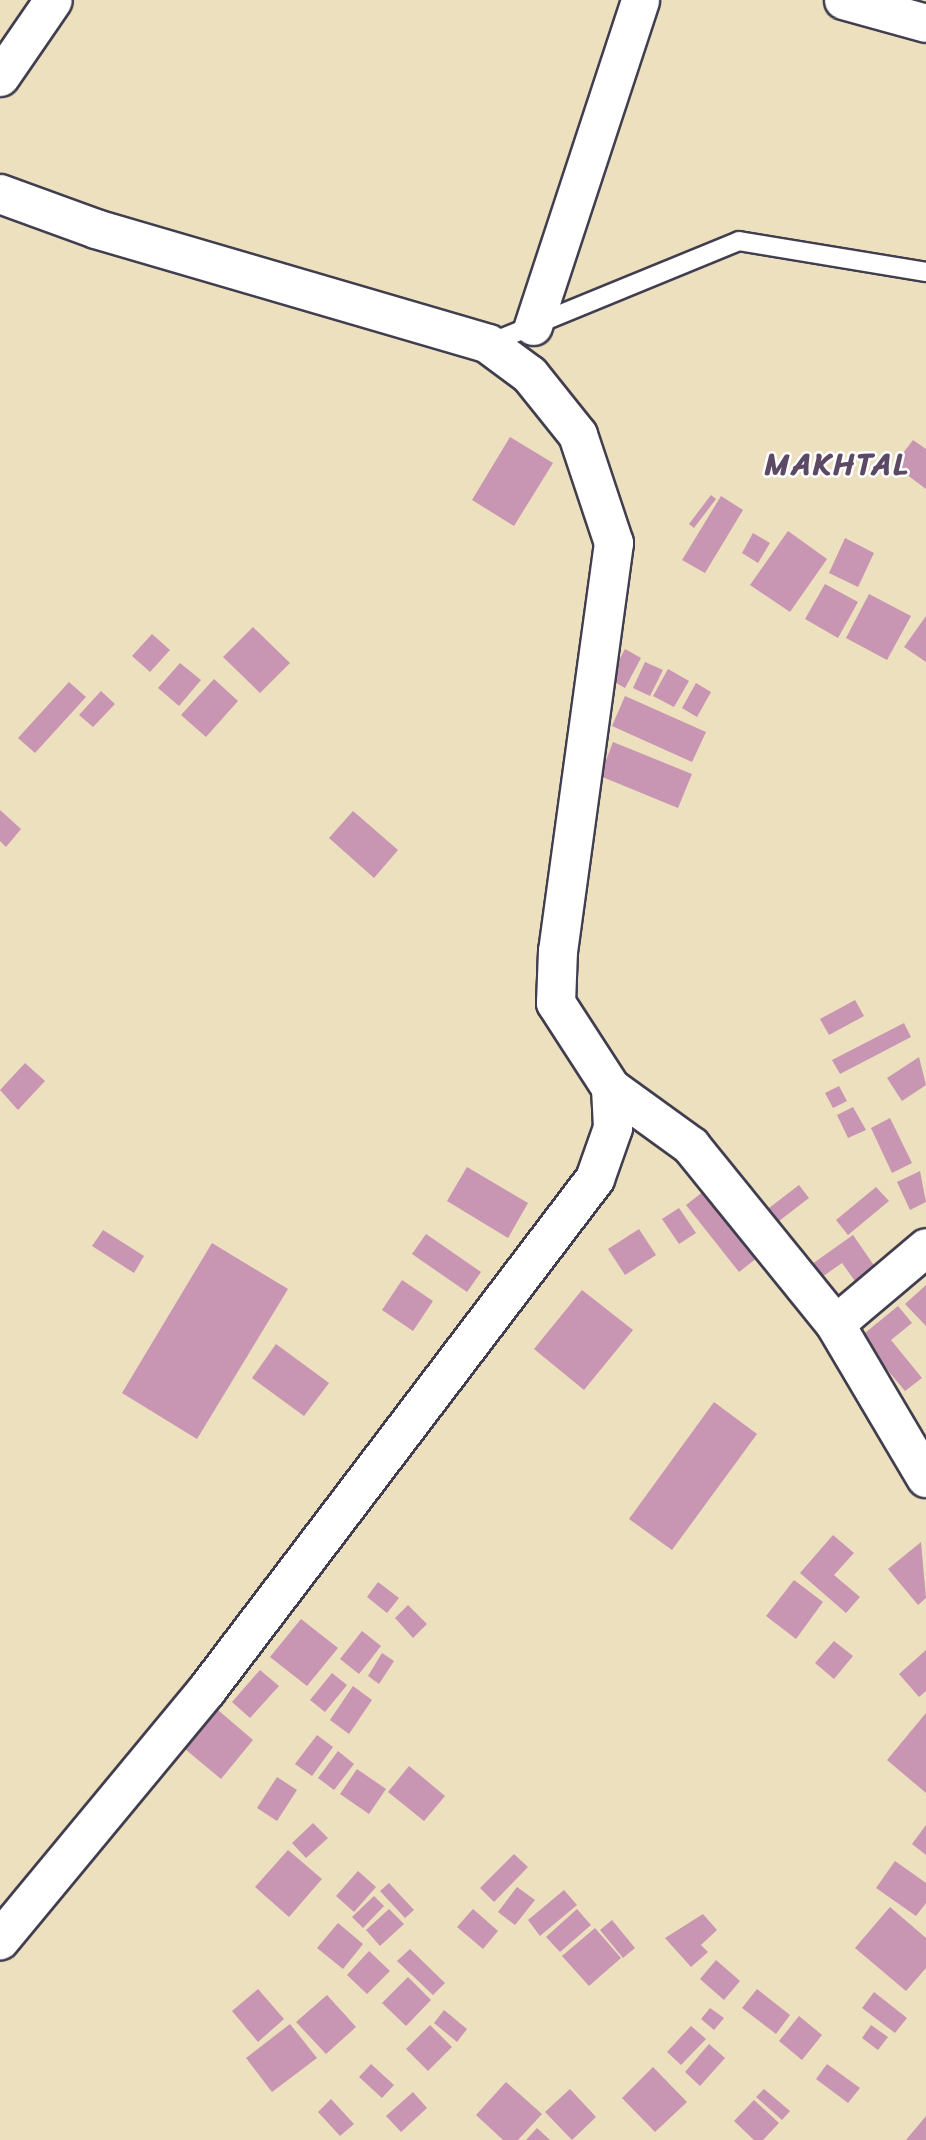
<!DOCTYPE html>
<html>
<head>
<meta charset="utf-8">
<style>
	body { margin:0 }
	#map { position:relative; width:926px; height:2140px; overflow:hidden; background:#ede0be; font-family:Sriracha,sans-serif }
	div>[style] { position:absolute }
	.building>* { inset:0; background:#c895b3 }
	.roads { filter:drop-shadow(2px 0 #403e4f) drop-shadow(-2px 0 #403e4f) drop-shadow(0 2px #403e4f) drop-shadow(0 -2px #403e4f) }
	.service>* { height:18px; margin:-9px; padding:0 9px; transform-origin:9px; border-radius:9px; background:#fff }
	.minor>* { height:37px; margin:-18.5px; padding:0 18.5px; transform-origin:18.5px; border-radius:18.5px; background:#fff }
	.tertiary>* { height:38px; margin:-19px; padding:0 19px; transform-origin:19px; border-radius:19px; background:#fff }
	span { translate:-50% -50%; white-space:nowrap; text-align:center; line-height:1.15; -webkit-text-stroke:5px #fff; paint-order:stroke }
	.district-label { font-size:30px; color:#5c4a65; font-weight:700; letter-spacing:2px }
</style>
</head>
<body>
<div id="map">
	<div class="building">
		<i style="clip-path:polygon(510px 437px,553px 463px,514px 526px,472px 500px)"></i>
		<i style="clip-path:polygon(913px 440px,926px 449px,926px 489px,894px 465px)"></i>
		<i style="clip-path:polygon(711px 495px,716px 499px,694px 528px,689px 524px)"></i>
		<i style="clip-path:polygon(721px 496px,743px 510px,705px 573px,682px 560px)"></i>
		<i style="clip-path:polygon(788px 531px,827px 559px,790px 612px,750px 585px)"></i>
		<i style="clip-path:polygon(753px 533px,770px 543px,758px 563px,742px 553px)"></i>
		<i style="clip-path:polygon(845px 538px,874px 553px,858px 587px,829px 573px)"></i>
		<i style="clip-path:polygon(825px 584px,858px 602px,838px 638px,805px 619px)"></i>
		<i style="clip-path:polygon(869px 594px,911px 616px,887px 660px,846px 638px)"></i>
		<i style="clip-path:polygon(926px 616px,926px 662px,904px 647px)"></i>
		<i style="clip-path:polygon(253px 627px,290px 663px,260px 693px,223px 657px)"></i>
		<i style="clip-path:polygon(152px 634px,170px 650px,150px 672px,132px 656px)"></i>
		<i style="clip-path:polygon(625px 649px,641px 658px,625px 688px,609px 679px)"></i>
		<i style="clip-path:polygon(645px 662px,663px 670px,650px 696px,633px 688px)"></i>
		<i style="clip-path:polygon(180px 663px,201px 680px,179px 706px,158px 688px)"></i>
		<i style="clip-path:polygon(668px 669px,689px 681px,674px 707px,653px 696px)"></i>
		<i style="clip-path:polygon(214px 679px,238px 701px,206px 737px,181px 715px)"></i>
		<i style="clip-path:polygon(69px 682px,86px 697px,35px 753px,18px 738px)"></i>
		<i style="clip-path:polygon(696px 683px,711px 692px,697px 717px,682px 708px)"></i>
		<i style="clip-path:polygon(101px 691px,115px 704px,93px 727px,79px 715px)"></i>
		<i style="clip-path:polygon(625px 696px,706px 732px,692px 762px,612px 726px)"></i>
		<i style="clip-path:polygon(613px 742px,692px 774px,678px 808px,600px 776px)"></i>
		<i style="clip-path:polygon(0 810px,21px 829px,6px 847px,0 841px)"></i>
		<i style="clip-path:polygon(353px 811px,398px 850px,374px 878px,329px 838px)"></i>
		<i style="clip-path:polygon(855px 1000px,864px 1016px,829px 1035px,820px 1019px)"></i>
		<i style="clip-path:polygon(904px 1023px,911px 1037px,840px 1074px,832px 1060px)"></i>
		<i style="clip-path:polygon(919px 1057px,926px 1085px,902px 1101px,887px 1078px)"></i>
		<i style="clip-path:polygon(25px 1063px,45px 1081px,18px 1110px,0 1090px)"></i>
		<i style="clip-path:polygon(839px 1086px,847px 1101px,833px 1108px,825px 1093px)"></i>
		<i style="clip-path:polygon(853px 1107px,866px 1130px,848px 1138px,837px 1115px)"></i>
		<i style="clip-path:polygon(890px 1118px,912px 1163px,892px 1173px,871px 1128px)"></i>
		<i style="clip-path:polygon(467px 1167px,528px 1203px,508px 1238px,447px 1201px)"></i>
		<i style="clip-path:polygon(920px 1171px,926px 1202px,910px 1210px,897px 1182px)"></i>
		<i style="clip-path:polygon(799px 1185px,809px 1198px,779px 1221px,769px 1208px)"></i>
		<i style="clip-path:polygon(876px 1187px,889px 1201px,848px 1235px,836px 1220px)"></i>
		<i style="clip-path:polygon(704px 1191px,757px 1258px,739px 1272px,686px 1205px)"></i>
		<i style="clip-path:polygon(679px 1208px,696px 1233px,679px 1244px,662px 1219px)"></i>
		<i style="clip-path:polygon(639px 1229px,656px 1255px,625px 1275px,608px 1249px)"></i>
		<i style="clip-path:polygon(103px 1230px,144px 1256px,134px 1273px,92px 1246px)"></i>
		<i style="clip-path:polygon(426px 1234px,481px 1272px,467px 1292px,412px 1254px)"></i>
		<i style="clip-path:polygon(853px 1235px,880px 1274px,860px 1288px,842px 1263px,822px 1277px,812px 1264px)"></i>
		<i style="clip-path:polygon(212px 1243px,288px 1289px,197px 1439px,122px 1393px)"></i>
		<i style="clip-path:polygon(402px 1280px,433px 1301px,413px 1331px,382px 1310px)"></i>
		<i style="clip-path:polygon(926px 1285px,926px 1326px,905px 1304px)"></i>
		<i style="clip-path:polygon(582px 1290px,633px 1330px,584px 1390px,534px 1349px)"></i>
		<i style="clip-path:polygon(898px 1306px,912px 1323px,891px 1340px,922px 1378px,905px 1391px,860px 1337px)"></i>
		<i style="clip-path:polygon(276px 1344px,329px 1383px,304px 1416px,252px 1378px)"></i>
		<i style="clip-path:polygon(714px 1402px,757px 1434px,672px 1550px,629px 1519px)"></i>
		<i style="clip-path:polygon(833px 1535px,854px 1553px,834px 1575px,860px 1597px,846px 1613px,800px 1573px)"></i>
		<i style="clip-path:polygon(921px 1542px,926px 1598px,918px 1605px,888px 1569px)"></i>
		<i style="clip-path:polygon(794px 1580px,823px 1602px,796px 1639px,766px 1616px)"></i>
		<i style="clip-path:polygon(378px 1582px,399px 1598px,387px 1613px,367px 1597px)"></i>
		<i style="clip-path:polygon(408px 1605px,427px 1624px,413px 1638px,395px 1618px)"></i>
		<i style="clip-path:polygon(301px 1619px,338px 1648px,307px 1686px,270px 1657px)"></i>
		<i style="clip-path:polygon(362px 1631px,381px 1646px,359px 1674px,340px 1659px)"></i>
		<i style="clip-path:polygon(834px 1641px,853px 1656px,834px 1679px,815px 1663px)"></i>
		<i style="clip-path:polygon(926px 1650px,926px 1691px,919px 1697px,899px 1674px)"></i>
		<i style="clip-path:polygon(382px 1653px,394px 1661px,379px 1684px,368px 1676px)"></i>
		<i style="clip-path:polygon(260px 1670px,279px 1686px,250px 1718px,232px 1702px)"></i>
		<i style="clip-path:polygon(332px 1673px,347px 1685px,325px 1712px,310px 1700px)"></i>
		<i style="clip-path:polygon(353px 1686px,372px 1700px,349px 1734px,330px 1720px)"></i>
		<i style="clip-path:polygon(218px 1710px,253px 1740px,221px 1779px,185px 1749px)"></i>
		<i style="clip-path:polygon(926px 1713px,926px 1793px,887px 1760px)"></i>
		<i style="clip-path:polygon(317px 1735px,333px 1747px,312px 1776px,295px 1764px)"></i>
		<i style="clip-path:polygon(338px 1751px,354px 1764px,334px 1790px,318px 1778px)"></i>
		<i style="clip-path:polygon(409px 1766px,445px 1796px,424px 1821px,388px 1792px)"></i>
		<i style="clip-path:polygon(357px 1769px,386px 1789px,369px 1814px,340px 1794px)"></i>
		<i style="clip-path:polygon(277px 1777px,297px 1790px,277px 1821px,257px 1808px)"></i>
		<i style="clip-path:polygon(313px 1823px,328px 1838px,306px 1858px,292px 1843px)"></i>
		<i style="clip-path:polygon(926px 1825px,926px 1855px,912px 1844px)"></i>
		<i style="clip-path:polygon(288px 1850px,322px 1879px,289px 1917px,255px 1887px)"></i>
		<i style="clip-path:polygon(514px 1854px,528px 1867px,494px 1902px,480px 1888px)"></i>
		<i style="clip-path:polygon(895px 1861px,926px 1883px,926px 1903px,916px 1916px,876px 1888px)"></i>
		<i style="clip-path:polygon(358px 1871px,376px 1887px,354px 1912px,336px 1896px)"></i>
		<i style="clip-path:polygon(389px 1883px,414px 1910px,405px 1918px,380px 1891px)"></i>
		<i style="clip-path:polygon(517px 1887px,535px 1900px,515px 1925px,498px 1912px)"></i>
		<i style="clip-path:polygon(564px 1890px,577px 1905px,540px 1936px,528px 1920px)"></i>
		<i style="clip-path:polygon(374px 1896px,384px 1906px,363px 1928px,352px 1917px)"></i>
		<i style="clip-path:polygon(890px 1907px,926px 1938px,926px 1968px,906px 1991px,855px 1948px)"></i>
		<i style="clip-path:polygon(389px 1909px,404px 1924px,380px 1946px,366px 1930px)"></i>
		<i style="clip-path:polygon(473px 1909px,498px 1931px,483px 1949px,457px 1927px)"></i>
		<i style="clip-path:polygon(577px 1909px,591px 1925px,560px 1952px,546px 1937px)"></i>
		<i style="clip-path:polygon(703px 1914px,717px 1930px,701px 1945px,708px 1952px,691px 1967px,665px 1938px)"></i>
		<i style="clip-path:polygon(612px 1920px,635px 1948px,623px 1958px,600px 1930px)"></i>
		<i style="clip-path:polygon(338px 1923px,363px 1944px,343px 1969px,317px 1948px)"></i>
		<i style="clip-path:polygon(595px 1928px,621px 1958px,589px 1986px,562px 1956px)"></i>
		<i style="clip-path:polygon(410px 1949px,445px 1983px,433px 1995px,397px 1961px)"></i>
		<i style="clip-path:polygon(369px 1951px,390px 1971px,367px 1994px,347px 1975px)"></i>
		<i style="clip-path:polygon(716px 1960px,740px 1981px,724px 2000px,700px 1979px)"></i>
		<i style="clip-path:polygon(408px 1977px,431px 2000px,406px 2026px,382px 2003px)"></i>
		<i style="clip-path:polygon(258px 1989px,284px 2019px,258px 2042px,232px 2011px)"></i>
		<i style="clip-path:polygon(757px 1989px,790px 2015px,776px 2034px,742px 2008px)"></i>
		<i style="clip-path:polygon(874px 1992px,907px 2018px,895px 2033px,862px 2008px)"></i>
		<i style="clip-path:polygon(327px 1995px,356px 2027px,326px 2054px,296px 2022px)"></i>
		<i style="clip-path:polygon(710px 2008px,724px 2018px,714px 2030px,701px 2019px)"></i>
		<i style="clip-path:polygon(444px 2010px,467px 2029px,457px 2042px,434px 2023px)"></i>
		<i style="clip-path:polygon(799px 2016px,822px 2035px,802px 2060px,779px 2041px)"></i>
		<i style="clip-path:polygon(290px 2024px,317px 2058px,272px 2092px,246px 2058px)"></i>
		<i style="clip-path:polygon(430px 2025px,452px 2047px,428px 2071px,406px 2049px)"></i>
		<i style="clip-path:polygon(871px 2025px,888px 2037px,878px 2050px,862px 2038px)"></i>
		<i style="clip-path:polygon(691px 2026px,706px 2039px,681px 2065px,667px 2052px)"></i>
		<i style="clip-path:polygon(709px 2044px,725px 2058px,700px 2086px,685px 2072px)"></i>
		<i style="clip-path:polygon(371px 2064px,394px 2085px,382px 2098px,359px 2077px)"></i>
		<i style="clip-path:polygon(827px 2064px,860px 2088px,848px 2103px,816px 2079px)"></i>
		<i style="clip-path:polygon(653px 2067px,687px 2102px,655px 2132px,622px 2098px)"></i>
		<i style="clip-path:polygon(506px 2082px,542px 2114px,518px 2140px,503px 2140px,476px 2115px)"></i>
		<i style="clip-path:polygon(570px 2089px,596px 2117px,572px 2140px,545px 2112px)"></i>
		<i style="clip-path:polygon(764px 2089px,790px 2111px,782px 2120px,756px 2097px)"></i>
		<i style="clip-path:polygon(413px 2092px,427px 2108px,401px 2132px,386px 2116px)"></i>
		<i style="clip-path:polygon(331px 2099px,354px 2124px,340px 2136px,318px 2112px)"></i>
		<i style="clip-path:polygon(754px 2100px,779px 2123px,763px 2140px,754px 2140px,734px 2121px)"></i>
		<i style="clip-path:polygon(926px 2116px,926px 2140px,906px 2140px)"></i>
		<i style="clip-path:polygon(537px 2128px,550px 2140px,526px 2140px)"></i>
	</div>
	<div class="roads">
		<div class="service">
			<i style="left:488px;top:344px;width:271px;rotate:-22.3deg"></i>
			<i style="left:739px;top:241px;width:190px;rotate:9.4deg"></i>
		</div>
		<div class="minor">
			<i style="left:843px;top:0;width:86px;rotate:15.5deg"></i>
			<i style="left:0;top:77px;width:93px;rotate:-55.5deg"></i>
			<i style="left:533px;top:326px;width:343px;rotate:-71.8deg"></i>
			<i style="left:835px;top:1324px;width:119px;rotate:-40.2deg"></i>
		</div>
		<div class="tertiary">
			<i style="left:0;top:194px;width:102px;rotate:20deg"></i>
			<i style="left:96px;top:229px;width:409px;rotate:16.3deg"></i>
			<i style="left:488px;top:344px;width:52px;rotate:36.4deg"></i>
			<i style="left:530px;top:375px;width:77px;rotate:51.3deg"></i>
			<i style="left:578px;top:435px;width:114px;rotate:71.6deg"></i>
			<i style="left:614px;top:543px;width:412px;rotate:97.8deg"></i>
			<i style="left:558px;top:951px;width:52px;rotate:92.2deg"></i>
			<i style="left:556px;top:1003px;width:101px;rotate:57.1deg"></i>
			<i style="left:611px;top:1088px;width:40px;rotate:87.1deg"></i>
			<i style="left:613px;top:1128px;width:54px;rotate:109.4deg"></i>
			<i style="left:595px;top:1179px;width:642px;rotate:127.21deg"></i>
			<i style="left:207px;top:1690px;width:325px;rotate:129.6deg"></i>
			<i style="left:611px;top:1088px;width:99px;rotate:35.9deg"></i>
			<i style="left:691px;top:1146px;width:229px;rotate:51deg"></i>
			<i style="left:835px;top:1324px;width:179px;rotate:59.4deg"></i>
		</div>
	</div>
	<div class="district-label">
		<span style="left:837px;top:464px">MAKHTAL</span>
	</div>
</div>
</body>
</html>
